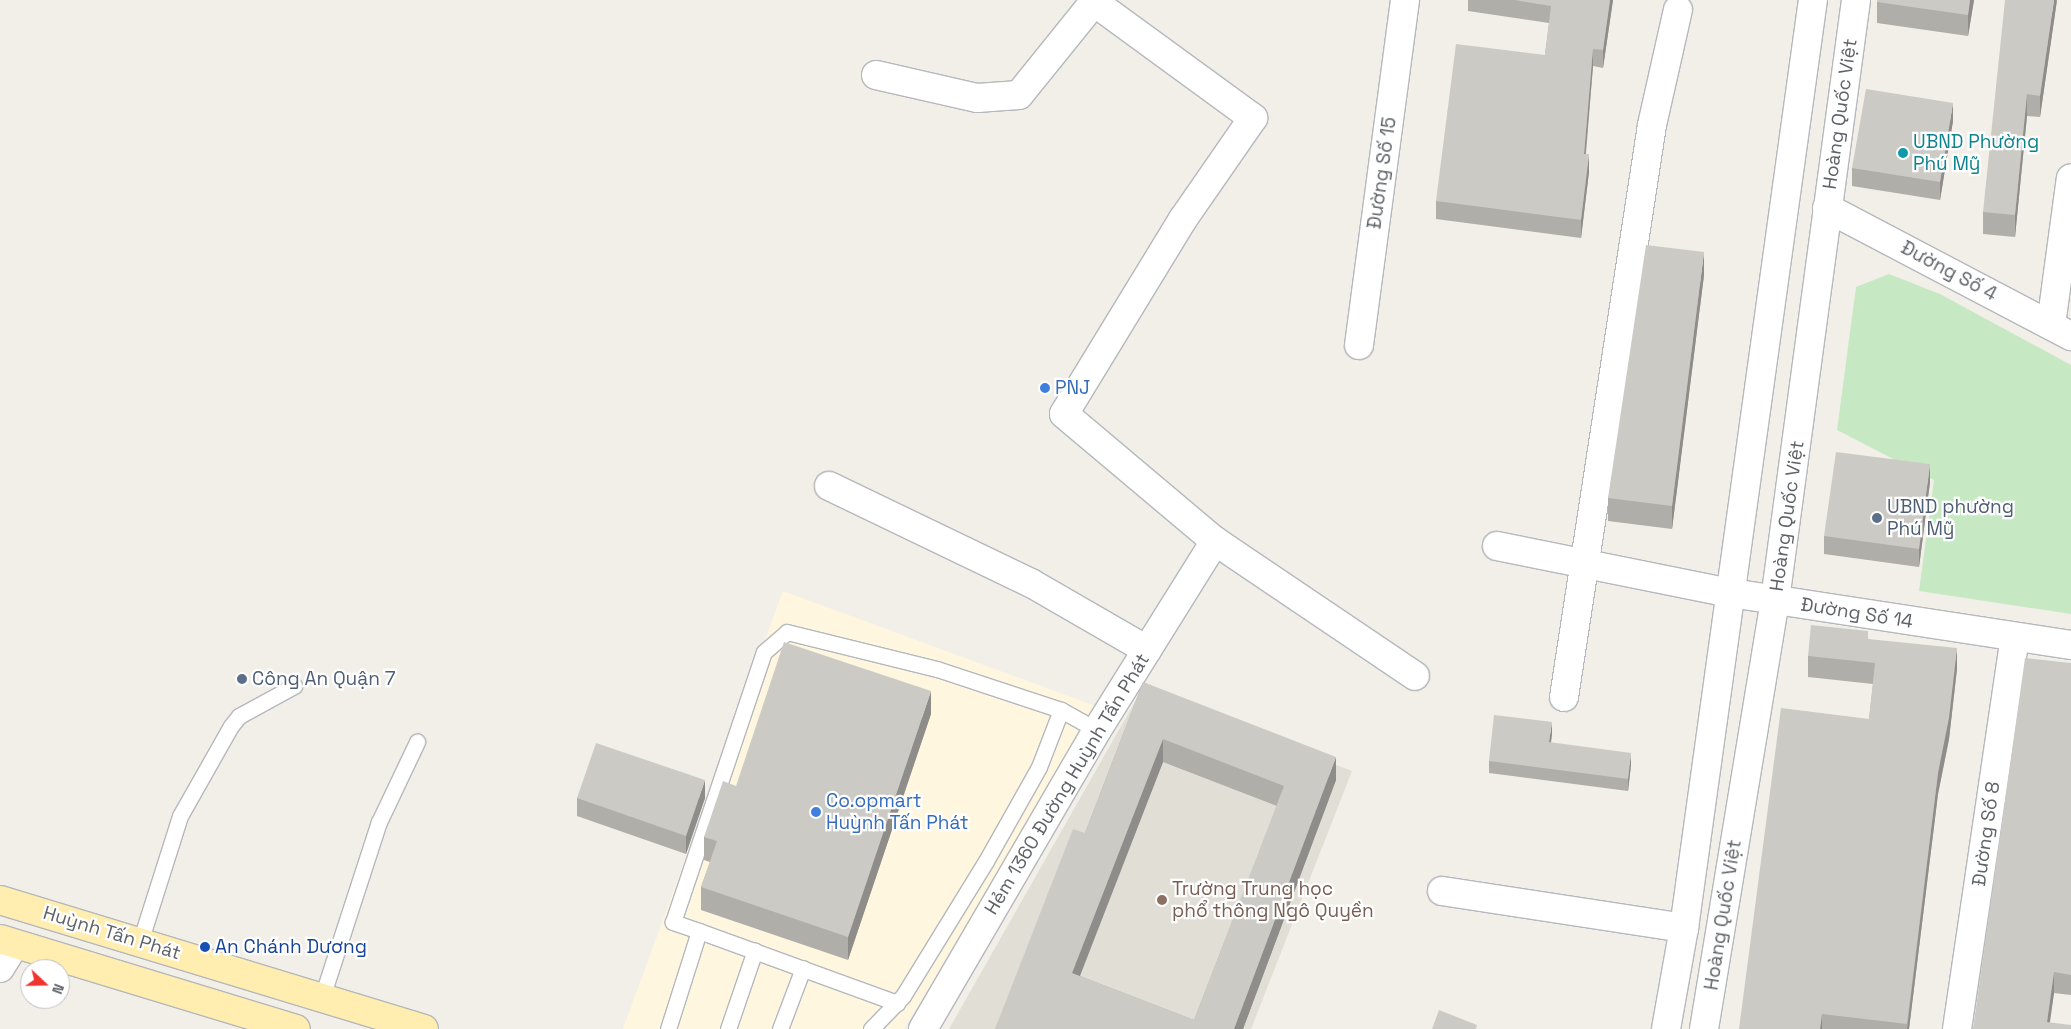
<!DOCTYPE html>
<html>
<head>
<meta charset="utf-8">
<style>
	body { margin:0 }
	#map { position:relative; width:2071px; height:1029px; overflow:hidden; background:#f1efe8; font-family:"Space Grotesk",sans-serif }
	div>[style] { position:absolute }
	.commercial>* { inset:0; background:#fff6df }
	.education>* { inset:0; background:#e1ded6 }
	.green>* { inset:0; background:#c6e9c4 }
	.roads { filter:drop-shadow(1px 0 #b5b8bc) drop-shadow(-1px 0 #b5b8bc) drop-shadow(0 1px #b5b8bc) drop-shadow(0 -1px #b5b8bc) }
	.lane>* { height:15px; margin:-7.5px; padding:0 7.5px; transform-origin:7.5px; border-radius:7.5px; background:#fff }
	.street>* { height:28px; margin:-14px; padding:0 14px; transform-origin:14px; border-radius:14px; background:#fff }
	.secondary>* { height:28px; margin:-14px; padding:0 14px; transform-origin:14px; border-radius:14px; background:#fff }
	.primary>* { height:28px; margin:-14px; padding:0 14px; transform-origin:14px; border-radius:14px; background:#ffeeaf }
	.wall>* { inset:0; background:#afaea9 }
	.shaded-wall>* { inset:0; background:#8f8d8a }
	.building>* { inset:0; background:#cccac5 }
	.dots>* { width:14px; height:14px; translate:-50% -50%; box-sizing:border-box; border:2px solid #fff; border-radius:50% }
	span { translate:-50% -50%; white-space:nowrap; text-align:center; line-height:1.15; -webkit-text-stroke:4.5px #fff; paint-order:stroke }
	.street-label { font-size:19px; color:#5f6368 }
	.culture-label { font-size:19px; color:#0d838f }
	.left { translate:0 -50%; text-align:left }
	.shop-label { font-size:19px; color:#366cbe }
	.service-label { font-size:19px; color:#4e5e75 }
	.education-label { font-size:19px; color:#785e54 }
	.transit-label { font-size:19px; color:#164399 }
	.north { position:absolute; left:20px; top:959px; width:50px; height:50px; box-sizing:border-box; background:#fff; border:1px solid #bfc1c3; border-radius:50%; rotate:111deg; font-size:14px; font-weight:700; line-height:20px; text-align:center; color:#5f6368 }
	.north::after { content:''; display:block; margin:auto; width:18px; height:22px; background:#f0342f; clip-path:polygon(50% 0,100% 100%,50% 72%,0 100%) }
</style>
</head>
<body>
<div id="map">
	<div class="commercial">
		<i style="clip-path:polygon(783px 591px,1098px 707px,904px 1029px,623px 1029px)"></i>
	</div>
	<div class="education">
		<i style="clip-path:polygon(1141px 691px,1352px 771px,1251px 1029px,949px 1029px)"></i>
	</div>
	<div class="green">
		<i style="clip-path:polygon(1889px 274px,1940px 294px,2071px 365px,2071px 614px,1919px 591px,1934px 480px,1837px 430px,1856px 287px)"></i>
	</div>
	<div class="roads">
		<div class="lane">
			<i style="left:1061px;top:710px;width:41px;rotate:29.1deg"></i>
			<i style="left:699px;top:931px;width:211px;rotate:20deg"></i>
			<i style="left:140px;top:942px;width:132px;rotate:-72.4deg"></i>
			<i style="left:180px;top:816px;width:103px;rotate:-60.5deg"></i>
			<i style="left:231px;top:726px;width:13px;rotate:-51deg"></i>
			<i style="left:239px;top:716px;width:63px;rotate:-28.6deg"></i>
			<i style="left:322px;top:997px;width:184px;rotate:-72deg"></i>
			<i style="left:379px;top:822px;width:89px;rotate:-64.6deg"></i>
			<i style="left:668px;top:1029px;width:103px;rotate:-72.4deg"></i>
			<i style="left:699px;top:931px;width:28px;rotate:-161deg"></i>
			<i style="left:673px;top:922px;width:285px;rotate:-71.4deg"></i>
			<i style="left:764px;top:652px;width:30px;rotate:-41deg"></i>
			<i style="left:787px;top:632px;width:154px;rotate:13.9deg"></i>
			<i style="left:937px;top:669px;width:131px;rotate:18.3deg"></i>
			<i style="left:1061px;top:710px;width:61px;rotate:111.1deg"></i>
			<i style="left:1039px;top:767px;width:108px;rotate:119.4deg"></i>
			<i style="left:986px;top:861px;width:158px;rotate:121.6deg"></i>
			<i style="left:903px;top:996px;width:46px;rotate:134.1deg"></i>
			<i style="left:728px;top:1029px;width:83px;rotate:-71.1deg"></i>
			<i style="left:780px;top:1029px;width:65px;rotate:-69.3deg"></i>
		</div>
		<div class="street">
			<i style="left:876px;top:75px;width:104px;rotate:12.8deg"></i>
			<i style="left:977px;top:98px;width:42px;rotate:-4.1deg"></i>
			<i style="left:1019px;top:95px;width:119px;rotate:-51.1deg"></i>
			<i style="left:1094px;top:2px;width:197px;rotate:36.1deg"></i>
			<i style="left:1253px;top:118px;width:123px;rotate:124.7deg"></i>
			<i style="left:1183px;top:219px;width:228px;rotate:121.4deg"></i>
			<i style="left:1064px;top:414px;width:197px;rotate:40.1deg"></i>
			<i style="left:1215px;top:541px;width:241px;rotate:34deg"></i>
			<i style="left:1827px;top:208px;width:276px;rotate:27.7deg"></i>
			<i style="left:2051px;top:325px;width:148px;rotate:-82.3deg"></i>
			<i style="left:1359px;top:345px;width:348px;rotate:-82.4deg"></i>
			<i style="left:829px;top:486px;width:224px;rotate:25.7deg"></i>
			<i style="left:1031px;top:583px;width:134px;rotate:30deg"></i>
			<i style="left:1497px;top:546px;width:239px;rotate:11.4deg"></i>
			<i style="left:1731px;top:593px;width:344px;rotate:8.7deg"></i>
			<i style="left:1564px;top:697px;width:579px;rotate:-81.25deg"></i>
			<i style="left:1652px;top:125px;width:118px;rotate:-77.3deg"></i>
			<i style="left:1442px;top:891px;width:245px;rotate:8.7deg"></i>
			<i style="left:0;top:968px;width:28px;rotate:-58deg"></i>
			<i style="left:923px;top:1029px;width:346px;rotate:-59.8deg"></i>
			<i style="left:1097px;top:730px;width:223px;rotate:-58deg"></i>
			<i style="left:1957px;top:1029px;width:395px;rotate:-81.6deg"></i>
		</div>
		<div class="secondary">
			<i style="left:1666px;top:1029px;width:103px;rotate:-79.9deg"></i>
			<i style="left:1684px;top:928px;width:937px;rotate:-82.09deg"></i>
			<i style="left:1704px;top:1029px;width:435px;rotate:-80.6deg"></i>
			<i style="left:1775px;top:600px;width:605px;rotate:-82.31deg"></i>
		</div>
		<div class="primary">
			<i style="left:0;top:900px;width:443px;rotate:16.9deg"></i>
			<i style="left:0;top:939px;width:309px;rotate:16.9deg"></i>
		</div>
	</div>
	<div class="wall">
		<i style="clip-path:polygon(1468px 0,1613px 0,1603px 68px,1593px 66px,1586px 154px,1589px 172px,1581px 238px,1436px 219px,1436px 201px,1545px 55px,1549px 23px,1468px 11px)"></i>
		<i style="clip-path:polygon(1877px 0,1974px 0,1968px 36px,1877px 23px)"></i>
		<i style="clip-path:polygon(2057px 0,2040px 117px,2027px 116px,2015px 237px,1983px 234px,1983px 212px)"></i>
		<i style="clip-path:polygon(1953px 121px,1940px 200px,1852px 186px,1852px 168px)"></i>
		<i style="clip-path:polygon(1704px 275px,1672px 529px,1608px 521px,1608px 498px)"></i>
		<i style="clip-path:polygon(1930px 482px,1919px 567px,1824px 554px,1824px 536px)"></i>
		<i style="clip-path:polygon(1868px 639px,1957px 669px,1949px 739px,1938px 794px,1909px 1029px,1739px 1029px,1869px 719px,1873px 684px,1808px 677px,1808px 656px)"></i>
		<i style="clip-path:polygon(2071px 663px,2071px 995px,2054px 993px,2049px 1023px,1973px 1029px)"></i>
		<i style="clip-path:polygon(evenodd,1143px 682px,1336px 780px,1243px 1029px,995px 1029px,1085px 833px,1143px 682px,1163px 762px,1277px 806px,1194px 1020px,1080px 976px,1163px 762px)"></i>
		<i style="clip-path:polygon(931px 714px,848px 960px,701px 910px,701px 887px,710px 862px,704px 860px,704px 837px,736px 786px)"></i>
		<i style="clip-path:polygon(1552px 734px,1551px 743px,1631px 765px,1628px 791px,1489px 773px,1489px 761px)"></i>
		<i style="clip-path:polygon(577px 798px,705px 798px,686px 854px,577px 816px)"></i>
	</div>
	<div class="shaded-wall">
		<i style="clip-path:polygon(1610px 0,1613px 0,1603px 68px,1603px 50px)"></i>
		<i style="clip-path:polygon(1970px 0,1974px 0,1968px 36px,1968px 15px)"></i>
		<i style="clip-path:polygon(2054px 0,2057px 0,2040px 117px,2040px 96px)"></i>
		<i style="clip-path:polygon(1593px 49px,1593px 66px,1584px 171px,1584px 154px)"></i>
		<i style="clip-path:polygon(2027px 94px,2027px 116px,2015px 237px,2015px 215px)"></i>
		<i style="clip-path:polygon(1953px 103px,1953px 121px,1940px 200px,1940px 182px)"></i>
		<i style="clip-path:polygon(1589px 154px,1589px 172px,1581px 238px,1581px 220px)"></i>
		<i style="clip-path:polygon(1704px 252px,1704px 275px,1672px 529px,1672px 506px)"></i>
		<i style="clip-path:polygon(1930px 464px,1930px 482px,1919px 567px,1919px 549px)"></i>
		<i style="clip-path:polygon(1957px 648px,1957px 669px,1949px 739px,1938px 794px,1909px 1029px,1907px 1029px,1938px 773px)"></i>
		<i style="clip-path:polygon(931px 691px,931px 714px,848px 960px,848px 937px)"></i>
		<i style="clip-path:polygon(1552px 722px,1552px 734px,1549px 755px,1549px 742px)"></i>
		<i style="clip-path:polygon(1163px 739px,1163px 762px,1072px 996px,1072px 973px)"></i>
		<i style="clip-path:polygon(1631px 753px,1631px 765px,1628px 791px,1628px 779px)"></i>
		<i style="clip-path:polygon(1336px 757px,1336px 780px,1243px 1029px,1234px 1029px)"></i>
		<i style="clip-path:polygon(705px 780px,705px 798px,686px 854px,686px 836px)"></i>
		<i style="clip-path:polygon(2054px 972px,2054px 993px,2049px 1029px,2047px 1022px)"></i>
		<i style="clip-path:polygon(1822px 1014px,1822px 1029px,1820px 1029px)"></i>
	</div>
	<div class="building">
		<i style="clip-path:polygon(1514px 0,1610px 0,1603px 50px,1593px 49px,1584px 154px,1589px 154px,1581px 220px,1436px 201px,1456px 44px,1545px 55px,1551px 6px)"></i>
		<i style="clip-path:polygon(1877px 0,1970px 0,1968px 15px,1877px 2px)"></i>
		<i style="clip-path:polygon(2005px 0,2054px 0,2040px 96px,2027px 94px,2015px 215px,1983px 212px)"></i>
		<i style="clip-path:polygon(1866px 89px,1953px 103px,1940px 182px,1852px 168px)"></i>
		<i style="clip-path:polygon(1646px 245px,1704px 252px,1672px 506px,1608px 498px)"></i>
		<i style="clip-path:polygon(1836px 452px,1930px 464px,1919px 549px,1824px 536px)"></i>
		<i style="clip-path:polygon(1811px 625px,1868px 631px,1868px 639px,1957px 648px,1949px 718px,1938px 773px,1907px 1024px,1822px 1014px,1820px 1029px,1739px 1029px,1781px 708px,1869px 719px,1875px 663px,1808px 656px)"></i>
		<i style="clip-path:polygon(784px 642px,931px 691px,848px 937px,701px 887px,717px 841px,704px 837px,723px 781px,736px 786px)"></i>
		<i style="clip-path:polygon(2025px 658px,2071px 663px,2071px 975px,2054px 972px,2047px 1022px,2071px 1025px,2071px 1029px,1973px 1029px)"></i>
		<i style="clip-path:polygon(evenodd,1143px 682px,1336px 757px,1234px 1029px,995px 1029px,1073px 829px,1085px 833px,1143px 682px,1163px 739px,1284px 786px,1194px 1020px,1072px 973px,1163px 739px)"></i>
		<i style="clip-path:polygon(1494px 715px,1552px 722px,1549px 742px,1631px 753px,1628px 779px,1489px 761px)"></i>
		<i style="clip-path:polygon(596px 743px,705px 780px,686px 836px,577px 798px)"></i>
		<i style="clip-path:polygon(1439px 1010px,1477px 1025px,1476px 1029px,1432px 1029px)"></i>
	</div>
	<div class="dots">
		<i style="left:1903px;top:153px;background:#0f9aa8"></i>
		<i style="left:1045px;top:388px;background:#3f7fe0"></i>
		<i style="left:1877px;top:518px;background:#5c6f8a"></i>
		<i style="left:242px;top:679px;background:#5c6f8a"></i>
		<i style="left:816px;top:812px;background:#3f7fe0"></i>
		<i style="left:1162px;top:900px;background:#8d6e63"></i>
		<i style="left:205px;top:947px;background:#1a4fb4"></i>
	</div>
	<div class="street-label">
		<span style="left:1840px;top:114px;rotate:-82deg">Hoàng Quốc Việt</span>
		<span style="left:1382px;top:173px;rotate:-82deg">Đường Số 15</span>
		<span style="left:1949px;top:271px;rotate:28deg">Đường Số 4</span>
		<span style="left:1787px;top:516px;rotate:-82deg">Hoàng Quốc Việt</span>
		<span style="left:1857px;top:613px;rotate:9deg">Đường Số 14</span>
		<span style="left:1067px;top:784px;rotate:-59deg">Hẻm 1360 Đường Huỳnh Tấn Phát</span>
		<span style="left:1986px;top:834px;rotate:-82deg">Đường Số 8</span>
		<span style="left:1723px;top:915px;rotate:-81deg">Hoàng Quốc Việt</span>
		<span style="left:112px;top:933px;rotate:17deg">Huỳnh Tấn Phát</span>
	</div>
	<div class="culture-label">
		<span class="left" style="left:1913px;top:153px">UBND Phường<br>Phú Mỹ</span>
	</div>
	<div class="shop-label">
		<span class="left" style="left:1055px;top:388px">PNJ</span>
		<span class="left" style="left:826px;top:812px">Co.opmart<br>Huỳnh Tấn Phát</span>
	</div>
	<div class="service-label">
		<span class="left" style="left:1887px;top:518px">UBND phường<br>Phú Mỹ</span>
		<span class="left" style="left:252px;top:679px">Công An Quận 7</span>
	</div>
	<div class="education-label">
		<span class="left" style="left:1172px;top:900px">Trường Trung học<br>phổ thông Ngô Quyền</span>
	</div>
	<div class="transit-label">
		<span class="left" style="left:215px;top:947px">An Chánh Dương</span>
	</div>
	<div class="north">N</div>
</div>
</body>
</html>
